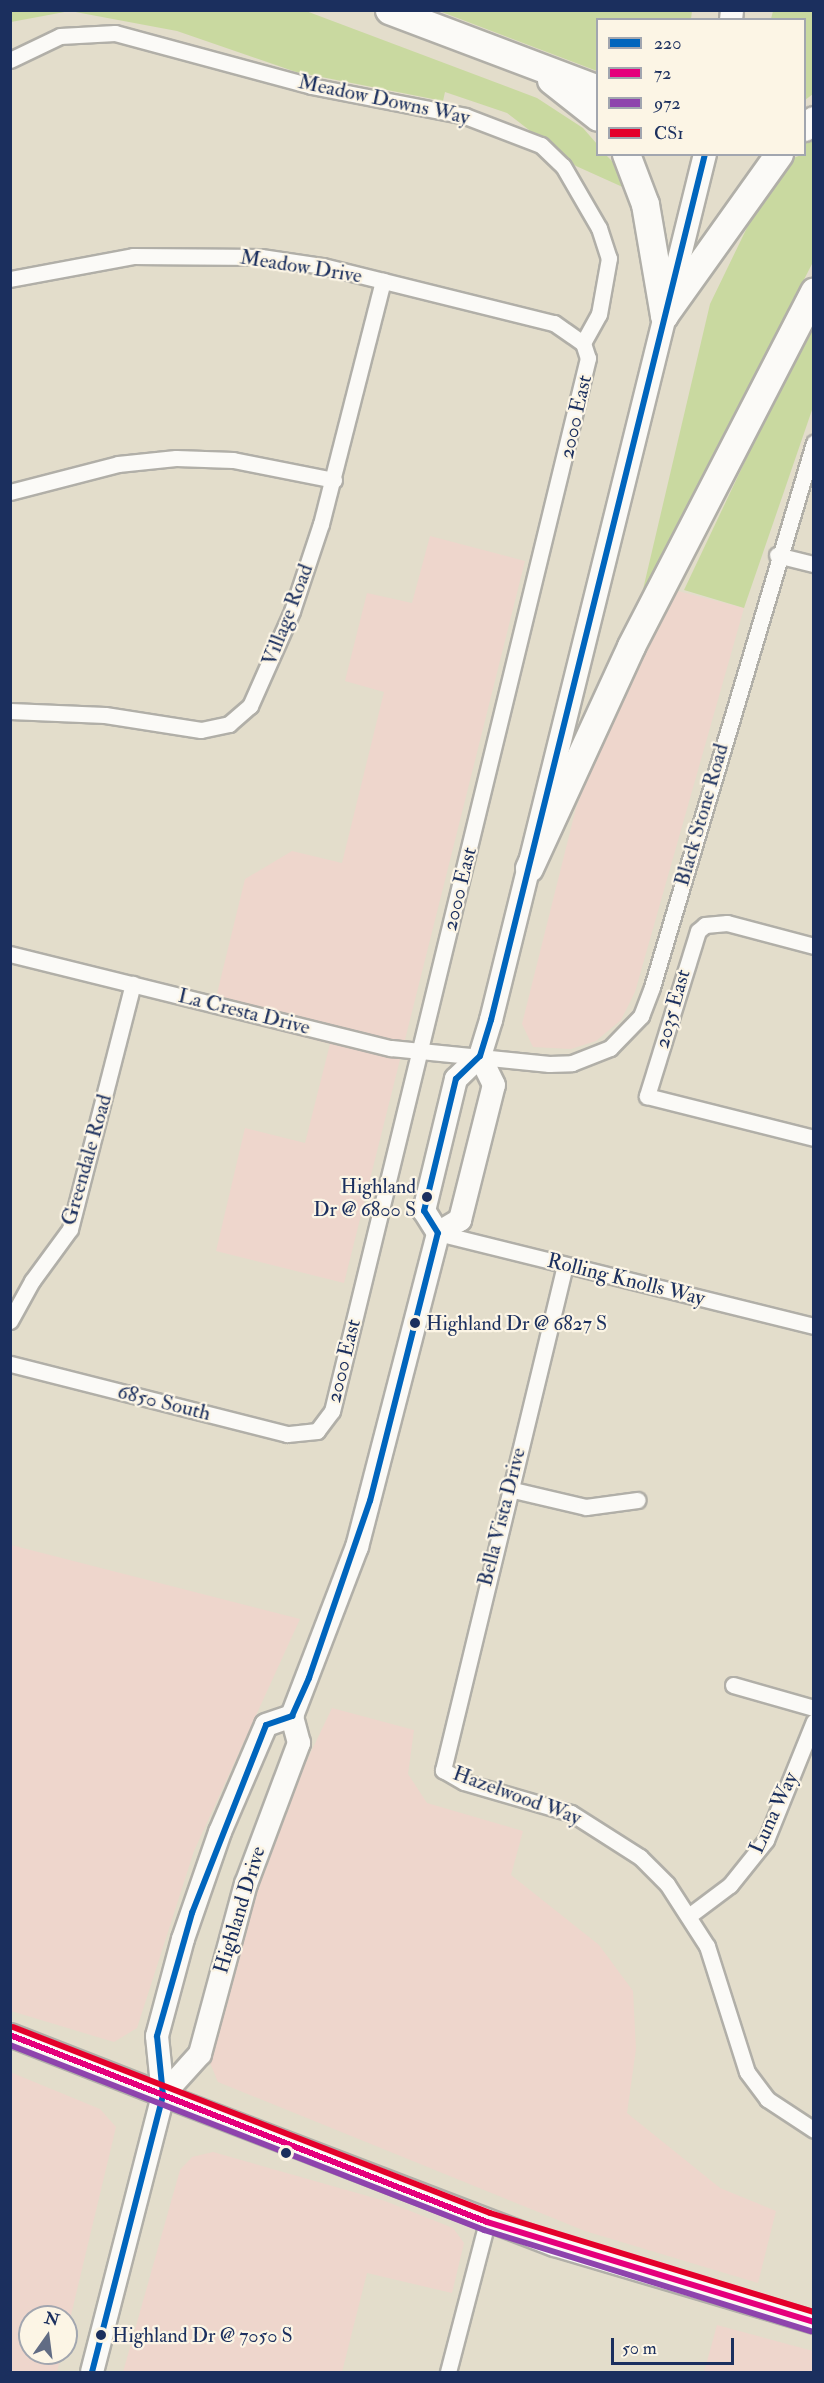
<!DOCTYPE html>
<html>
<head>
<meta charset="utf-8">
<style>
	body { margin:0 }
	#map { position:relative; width:824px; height:2383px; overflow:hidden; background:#e3ddcb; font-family:"IM FELL Double Pica",serif }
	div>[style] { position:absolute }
	.built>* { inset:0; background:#eed6cc }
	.green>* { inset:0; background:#c9d9a0 }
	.roads { filter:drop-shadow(2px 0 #b1afa8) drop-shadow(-2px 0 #b1afa8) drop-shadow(0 2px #b1afa8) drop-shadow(0 -2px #b1afa8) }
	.minor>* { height:15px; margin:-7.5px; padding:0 7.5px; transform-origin:7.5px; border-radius:7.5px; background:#fbfaf7 }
	.secondary>* { height:21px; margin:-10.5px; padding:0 10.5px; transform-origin:10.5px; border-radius:10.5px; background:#fbfaf7 }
	.primary>* { height:22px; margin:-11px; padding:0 11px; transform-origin:11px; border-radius:11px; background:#fbfaf7 }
	.motorway>* { height:27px; margin:-13.5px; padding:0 13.5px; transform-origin:13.5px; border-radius:13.5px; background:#fbfaf7 }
	.bus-1>* { height:6px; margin:-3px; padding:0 3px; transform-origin:3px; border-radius:3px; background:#0065bd }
	.bus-2>* { height:6px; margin:-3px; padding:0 3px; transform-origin:3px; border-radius:3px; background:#e5007d }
	.bus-3>* { height:6px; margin:-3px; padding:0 3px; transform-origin:3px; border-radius:3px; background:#8e44ad }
	.bus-4>* { height:6px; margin:-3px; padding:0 3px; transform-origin:3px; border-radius:3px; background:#e4002b }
	.dots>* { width:16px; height:16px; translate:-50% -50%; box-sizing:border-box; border:3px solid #fcf5e5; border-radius:50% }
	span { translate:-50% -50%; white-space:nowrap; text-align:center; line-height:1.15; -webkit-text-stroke:4.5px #fcf5e5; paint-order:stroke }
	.bus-label { font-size:20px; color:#1b2f5e }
	.right { translate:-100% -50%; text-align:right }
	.left { translate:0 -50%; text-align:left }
	.street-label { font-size:21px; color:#1b2f5e }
	.frame { position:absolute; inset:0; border:12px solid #1b2f5e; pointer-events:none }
	.legend { position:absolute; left:596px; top:18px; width:210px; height:138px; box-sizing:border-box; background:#fcf5e5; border:2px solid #a2a6af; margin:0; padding:8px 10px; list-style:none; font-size:18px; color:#1b2f5e }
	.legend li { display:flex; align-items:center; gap:12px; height:30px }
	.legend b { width:30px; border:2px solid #a2a6af }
	.north { position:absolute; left:18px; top:2305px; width:60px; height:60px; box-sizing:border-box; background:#fcf5e5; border:2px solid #a2a6af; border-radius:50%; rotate:14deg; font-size:16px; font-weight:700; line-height:24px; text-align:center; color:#1b2f5e }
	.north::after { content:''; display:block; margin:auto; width:21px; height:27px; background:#616c84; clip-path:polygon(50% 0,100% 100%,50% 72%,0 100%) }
	.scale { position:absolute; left:611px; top:2338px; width:123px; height:27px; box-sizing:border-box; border:3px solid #1b2f5e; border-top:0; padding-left:8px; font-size:18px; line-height:21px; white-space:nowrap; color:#1b2f5e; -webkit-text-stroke:4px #fcf5e5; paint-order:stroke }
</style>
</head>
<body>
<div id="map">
	<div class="built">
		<i style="clip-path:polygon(430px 536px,525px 561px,344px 1283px,216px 1251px,245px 1128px,305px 1143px,330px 1044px,212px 1014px,245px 879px,292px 851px,342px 863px,384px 692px,345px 681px,367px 593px,412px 603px)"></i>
		<i style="clip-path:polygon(674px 590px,744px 608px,635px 992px,621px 1020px,596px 1041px,571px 1049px,533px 1047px,522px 1024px,576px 808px,627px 678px)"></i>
		<i style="clip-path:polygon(11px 1545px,300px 1619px,194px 1851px,137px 2028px,114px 2042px,11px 2011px)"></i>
		<i style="clip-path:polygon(332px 1708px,414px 1730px,408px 1774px,427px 1803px,523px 1831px,511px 1875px,599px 1945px,633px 1991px,636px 2049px,627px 2113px,720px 2188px,776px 2211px,758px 2283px,585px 2231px,218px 2082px,208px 2058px,263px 1870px,287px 1802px)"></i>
		<i style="clip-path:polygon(10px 2072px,100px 2109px,116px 2127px,66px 2336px,66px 2317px,30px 2317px,30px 2353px,62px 2353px,57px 2372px,11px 2372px)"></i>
		<i style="clip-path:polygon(213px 2152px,385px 2201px,453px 2228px,464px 2243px,452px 2293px,367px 2273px,342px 2372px,123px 2372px,180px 2170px,192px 2157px)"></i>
		<i style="clip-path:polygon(717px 2325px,813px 2351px,813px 2372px,704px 2372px)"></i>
	</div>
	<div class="green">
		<i style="clip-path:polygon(11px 10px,306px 11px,537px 98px,583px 128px,597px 144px,598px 154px,606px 155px,617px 166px,627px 189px,576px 166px,507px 113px,445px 92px,443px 101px,296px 72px,177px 31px,70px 11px,11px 22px)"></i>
		<i style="clip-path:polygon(439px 11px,692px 11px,691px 19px,598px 20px,597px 71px)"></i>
		<i style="clip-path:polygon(773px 11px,813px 11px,813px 94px,805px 100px,804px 20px,771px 19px)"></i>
		<i style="clip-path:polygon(813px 134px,813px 262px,641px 598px,710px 304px,758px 205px,788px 160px,804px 154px,805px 143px)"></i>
		<i style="clip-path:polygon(813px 318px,813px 407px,744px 608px,684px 590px)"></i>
	</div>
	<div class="roads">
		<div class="minor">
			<i style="left:10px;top:60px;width:55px;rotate:-25.6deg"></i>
			<i style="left:60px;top:36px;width:55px;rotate:-3.1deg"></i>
			<i style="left:115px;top:33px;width:203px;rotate:15.1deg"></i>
			<i style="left:311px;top:86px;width:157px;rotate:11deg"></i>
			<i style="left:465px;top:116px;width:81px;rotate:20.9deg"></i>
			<i style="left:541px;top:145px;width:30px;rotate:44deg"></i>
			<i style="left:563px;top:166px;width:72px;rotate:59.9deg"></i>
			<i style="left:599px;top:228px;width:32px;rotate:72deg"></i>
			<i style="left:609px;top:258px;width:57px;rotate:100.1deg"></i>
			<i style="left:599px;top:314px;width:33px;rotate:119deg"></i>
			<i style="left:10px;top:279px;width:125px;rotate:-10.6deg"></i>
			<i style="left:133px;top:256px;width:128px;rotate:0.4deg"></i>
			<i style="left:261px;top:257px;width:63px;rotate:8.3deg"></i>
			<i style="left:323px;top:266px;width:238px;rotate:13.9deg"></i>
			<i style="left:554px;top:323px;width:35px;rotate:35deg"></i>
			<i style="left:583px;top:343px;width:16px;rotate:72deg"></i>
			<i style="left:588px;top:358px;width:1084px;rotate:103.66deg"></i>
			<i style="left:332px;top:1411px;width:25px;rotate:127deg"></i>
			<i style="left:317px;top:1431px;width:30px;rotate:174deg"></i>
			<i style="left:287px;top:1434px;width:286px;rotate:-165.8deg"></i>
			<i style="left:10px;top:492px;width:112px;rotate:-14.5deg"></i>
			<i style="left:118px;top:464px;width:58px;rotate:-5.9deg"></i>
			<i style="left:176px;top:458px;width:57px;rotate:2deg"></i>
			<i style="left:233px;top:460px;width:103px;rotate:11.2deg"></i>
			<i style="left:777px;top:555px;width:38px;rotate:14deg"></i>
			<i style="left:10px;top:711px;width:95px;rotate:2.4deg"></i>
			<i style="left:105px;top:715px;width:97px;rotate:8.9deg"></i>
			<i style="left:201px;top:730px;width:29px;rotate:-12deg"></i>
			<i style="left:229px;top:724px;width:28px;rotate:-41deg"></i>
			<i style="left:250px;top:706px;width:104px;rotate:-66.1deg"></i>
			<i style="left:292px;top:611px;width:92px;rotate:-71.6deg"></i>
			<i style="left:321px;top:524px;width:251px;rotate:-75.7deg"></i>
			<i style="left:814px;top:946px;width:90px;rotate:-165.2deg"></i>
			<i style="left:727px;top:923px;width:22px;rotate:175deg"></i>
			<i style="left:705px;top:925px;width:9px;rotate:139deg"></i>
			<i style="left:698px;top:931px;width:173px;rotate:107.2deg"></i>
			<i style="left:647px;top:1096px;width:172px;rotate:14.1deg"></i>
			<i style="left:10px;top:954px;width:392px;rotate:13.9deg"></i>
			<i style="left:391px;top:1048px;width:159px;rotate:5.8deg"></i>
			<i style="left:549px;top:1064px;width:23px;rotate:-2deg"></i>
			<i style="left:572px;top:1063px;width:41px;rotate:-21.5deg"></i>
			<i style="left:610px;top:1048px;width:45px;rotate:-45.9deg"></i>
			<i style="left:641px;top:1016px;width:31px;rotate:-69deg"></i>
			<i style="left:652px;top:987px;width:568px;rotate:-73.42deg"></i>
			<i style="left:438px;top:1233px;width:387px;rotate:13.9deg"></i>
			<i style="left:565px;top:1265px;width:520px;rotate:103.58deg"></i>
			<i style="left:443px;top:1770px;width:24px;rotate:30deg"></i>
			<i style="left:464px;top:1782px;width:111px;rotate:16.2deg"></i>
			<i style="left:571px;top:1813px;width:82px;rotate:32.5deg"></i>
			<i style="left:640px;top:1857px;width:38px;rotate:45deg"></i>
			<i style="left:667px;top:1884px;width:74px;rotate:57.2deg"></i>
			<i style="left:707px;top:1946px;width:132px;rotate:72.4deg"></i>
			<i style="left:747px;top:2072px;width:34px;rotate:53deg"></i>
			<i style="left:767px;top:2099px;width:56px;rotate:33.4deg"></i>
			<i style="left:10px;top:1321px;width:46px;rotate:-61.2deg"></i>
			<i style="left:32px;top:1281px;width:64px;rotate:-53.8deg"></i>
			<i style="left:70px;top:1229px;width:253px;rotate:-75.6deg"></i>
			<i style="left:509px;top:1489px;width:79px;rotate:13.2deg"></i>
			<i style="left:586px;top:1507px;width:52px;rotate:-7.7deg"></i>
			<i style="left:733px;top:1685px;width:84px;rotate:15.9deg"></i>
			<i style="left:690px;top:1915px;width:50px;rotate:-36.9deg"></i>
			<i style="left:730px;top:1885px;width:58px;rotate:-51.3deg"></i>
			<i style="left:766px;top:1840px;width:128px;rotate:-68deg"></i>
			<i style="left:448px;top:2372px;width:155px;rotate:-75.4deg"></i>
		</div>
		<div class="secondary">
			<i style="left:163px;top:2095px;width:419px;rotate:21deg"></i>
			<i style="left:554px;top:2245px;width:271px;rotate:16.5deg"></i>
		</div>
		<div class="primary">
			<i style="left:731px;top:20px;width:10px;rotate:-84deg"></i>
			<i style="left:438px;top:1233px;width:26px;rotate:-122deg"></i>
			<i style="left:424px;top:1211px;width:136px;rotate:-76.4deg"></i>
			<i style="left:456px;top:1079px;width:33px;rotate:-44deg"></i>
			<i style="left:480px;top:1056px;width:38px;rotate:-73deg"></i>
			<i style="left:491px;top:1020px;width:892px;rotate:-76.12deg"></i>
			<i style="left:10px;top:2035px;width:164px;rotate:21.4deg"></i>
			<i style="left:163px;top:2095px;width:55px;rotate:-47.9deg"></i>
			<i style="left:200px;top:2054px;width:176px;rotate:-74.9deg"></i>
			<i style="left:246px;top:1884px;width:151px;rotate:-69.4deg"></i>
			<i style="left:299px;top:1743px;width:28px;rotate:-105deg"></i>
			<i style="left:292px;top:1716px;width:181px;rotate:-69deg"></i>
			<i style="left:357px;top:1547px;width:324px;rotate:-75.5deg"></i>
			<i style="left:438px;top:1233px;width:26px;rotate:-31deg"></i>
			<i style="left:460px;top:1220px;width:139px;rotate:-75.9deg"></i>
			<i style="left:494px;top:1085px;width:32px;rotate:-116deg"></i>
			<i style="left:92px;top:2372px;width:286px;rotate:-75.6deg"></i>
			<i style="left:163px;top:2095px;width:59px;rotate:-95.8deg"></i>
			<i style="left:157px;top:2036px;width:100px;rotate:-75deg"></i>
			<i style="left:183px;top:1939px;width:113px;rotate:-70.9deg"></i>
			<i style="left:220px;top:1832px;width:116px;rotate:-66.7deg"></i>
			<i style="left:266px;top:1725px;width:28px;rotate:-19deg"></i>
		</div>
		<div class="motorway">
			<i style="left:389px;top:10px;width:223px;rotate:20.7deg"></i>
			<i style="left:551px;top:80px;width:60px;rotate:38.2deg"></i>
			<i style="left:804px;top:127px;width:12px;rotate:-35deg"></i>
			<i style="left:626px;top:154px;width:53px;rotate:69.2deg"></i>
			<i style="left:645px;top:204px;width:113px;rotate:80.3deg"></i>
			<i style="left:664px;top:315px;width:198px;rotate:-54.5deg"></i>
			<i style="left:529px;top:868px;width:244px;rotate:-65.3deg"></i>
			<i style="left:631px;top:646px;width:399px;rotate:-62.7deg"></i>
		</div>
	</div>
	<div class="bus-1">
		<i style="left:92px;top:2372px;width:286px;rotate:-75.6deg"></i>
		<i style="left:163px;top:2095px;width:59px;rotate:-95.8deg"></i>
		<i style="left:157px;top:2036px;width:128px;rotate:-74.1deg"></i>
		<i style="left:192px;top:1913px;width:202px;rotate:-68.5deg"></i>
		<i style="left:266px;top:1725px;width:28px;rotate:-19deg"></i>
		<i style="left:292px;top:1716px;width:42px;rotate:-65.9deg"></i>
		<i style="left:309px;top:1678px;width:187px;rotate:-71deg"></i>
		<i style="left:370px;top:1501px;width:276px;rotate:-75.8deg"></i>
		<i style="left:438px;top:1233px;width:26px;rotate:-122deg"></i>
		<i style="left:424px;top:1211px;width:136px;rotate:-76.4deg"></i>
		<i style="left:456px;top:1079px;width:33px;rotate:-44deg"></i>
		<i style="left:480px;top:1056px;width:38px;rotate:-73deg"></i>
		<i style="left:491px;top:1020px;width:892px;rotate:-76.12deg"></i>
	</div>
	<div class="bus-2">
		<i style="left:10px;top:2035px;width:512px;rotate:21.41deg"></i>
		<i style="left:487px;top:2222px;width:342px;rotate:17deg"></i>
	</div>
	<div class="bus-3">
		<i style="left:10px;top:2045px;width:509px;rotate:21.32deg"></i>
		<i style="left:484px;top:2230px;width:342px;rotate:17.2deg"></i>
	</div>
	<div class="bus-4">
		<i style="left:13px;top:2027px;width:512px;rotate:21.3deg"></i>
		<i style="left:490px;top:2213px;width:339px;rotate:17deg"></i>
	</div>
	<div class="dots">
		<i style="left:427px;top:1197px;background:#1b2f5e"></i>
		<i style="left:415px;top:1323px;background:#1b2f5e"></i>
		<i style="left:286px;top:2153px;background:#1b2f5e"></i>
		<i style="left:101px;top:2335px;background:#1b2f5e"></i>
	</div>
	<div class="bus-label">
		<span class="right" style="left:416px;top:1198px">Highland<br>Dr @ 6800 S</span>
		<span class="left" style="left:426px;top:1323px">Highland Dr @ 6827 S</span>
		<span class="left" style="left:112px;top:2335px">Highland Dr @ 7050 S</span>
	</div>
	<div class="street-label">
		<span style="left:384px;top:100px;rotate:12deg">Meadow Downs Way</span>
		<span style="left:301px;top:267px;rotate:9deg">Meadow Drive</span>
		<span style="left:576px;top:417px;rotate:-77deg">2000 East</span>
		<span style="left:288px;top:615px;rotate:-69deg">Village Road</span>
		<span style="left:702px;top:815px;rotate:-74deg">Black Stone Road</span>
		<span style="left:460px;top:889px;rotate:-76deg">2000 East</span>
		<span style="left:673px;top:1009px;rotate:-74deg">2035 East</span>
		<span style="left:244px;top:1012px;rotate:14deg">La Cresta Drive</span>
		<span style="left:87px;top:1160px;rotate:-74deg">Greendale Road</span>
		<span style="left:626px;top:1280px;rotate:14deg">Rolling Knolls Way</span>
		<span style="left:344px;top:1361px;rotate:-76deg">2000 East</span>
		<span style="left:164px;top:1403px;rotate:14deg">6850 South</span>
		<span style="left:502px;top:1517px;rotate:-76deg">Bella Vista Drive</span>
		<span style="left:517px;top:1796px;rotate:20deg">Hazelwood Way</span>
		<span style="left:774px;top:1813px;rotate:-65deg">Luna Way</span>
		<span style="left:240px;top:1910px;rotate:-73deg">Highland Drive</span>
	</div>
	<div class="frame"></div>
	<ul class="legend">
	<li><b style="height:8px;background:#0065bd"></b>220</li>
	<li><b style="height:8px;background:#e5007d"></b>72</li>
	<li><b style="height:8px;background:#8e44ad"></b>972</li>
	<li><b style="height:8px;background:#e4002b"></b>CS1</li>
	</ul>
	<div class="north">N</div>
	<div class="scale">50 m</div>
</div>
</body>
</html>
